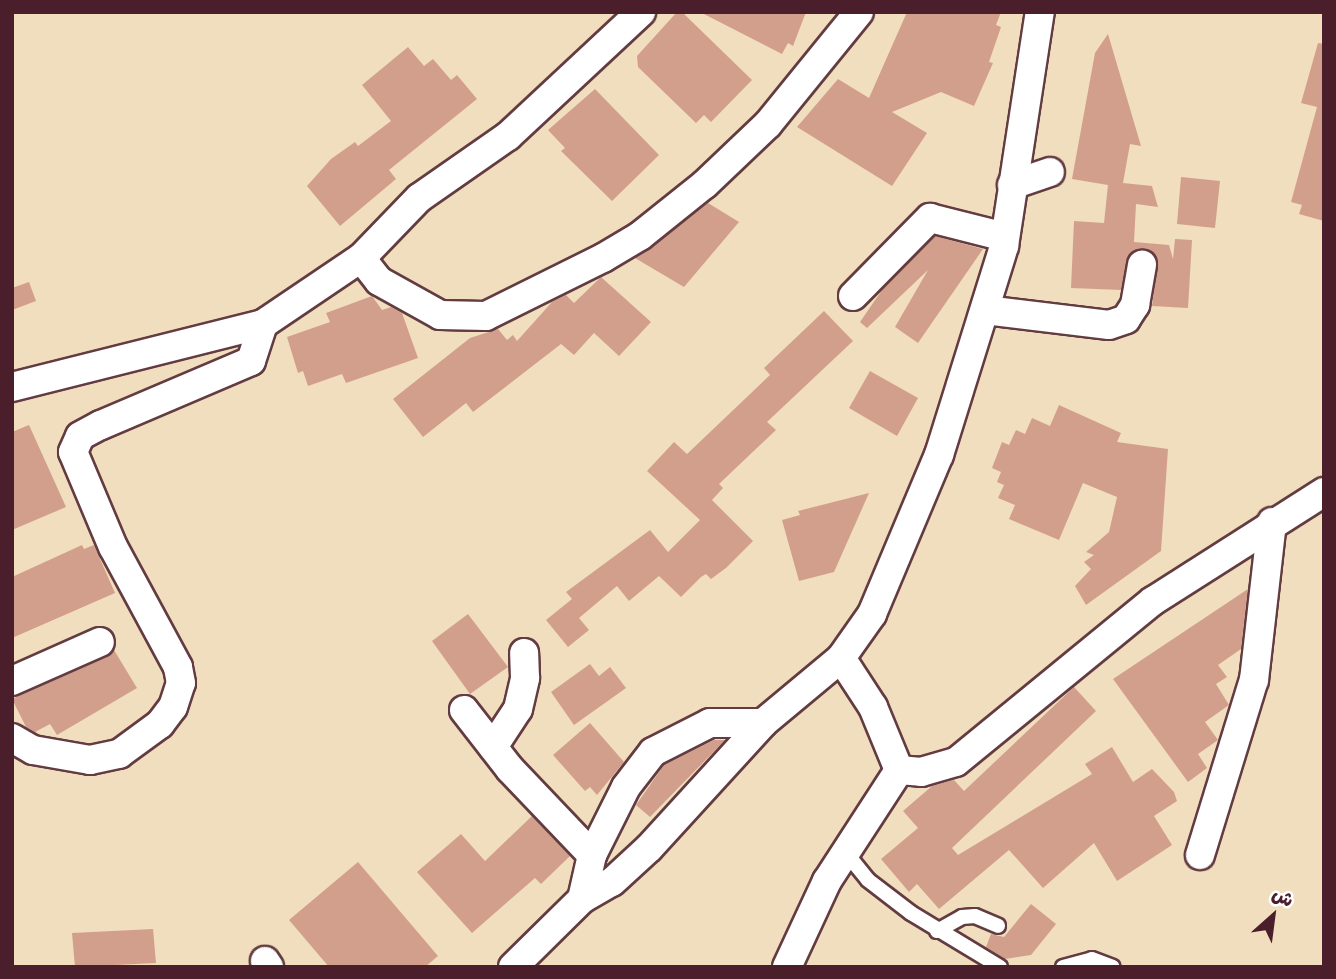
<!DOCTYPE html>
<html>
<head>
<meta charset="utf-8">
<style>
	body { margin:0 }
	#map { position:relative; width:1336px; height:979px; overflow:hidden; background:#f1debe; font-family:Pangolin,"Playpen Sans Arabic",sans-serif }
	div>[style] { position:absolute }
	.building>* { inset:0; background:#d39f8d }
	.roads { filter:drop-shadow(2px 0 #633c41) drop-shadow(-2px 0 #633c41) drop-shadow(0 2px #633c41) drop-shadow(0 -2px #633c41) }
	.lane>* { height:14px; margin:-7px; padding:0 7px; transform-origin:7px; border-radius:7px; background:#fff }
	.street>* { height:28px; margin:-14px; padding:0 14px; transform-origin:14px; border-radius:14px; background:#fff }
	span { translate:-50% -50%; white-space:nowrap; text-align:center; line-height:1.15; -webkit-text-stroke:5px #fff; paint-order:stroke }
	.frame { position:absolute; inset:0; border:14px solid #4a1f2b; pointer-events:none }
	.north { position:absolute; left:1238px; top:881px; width:70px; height:70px; -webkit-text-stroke:5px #fff; paint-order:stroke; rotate:28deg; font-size:19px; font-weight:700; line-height:28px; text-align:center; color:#4a1f2b }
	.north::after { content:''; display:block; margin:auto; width:24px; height:32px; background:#4a1f2b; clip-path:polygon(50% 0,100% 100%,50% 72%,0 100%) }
</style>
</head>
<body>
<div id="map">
	<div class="building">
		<i style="clip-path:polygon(677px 12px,682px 12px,752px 80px,711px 122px,704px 115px,696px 123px,638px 67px,637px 56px)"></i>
		<i style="clip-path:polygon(700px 12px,806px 12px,793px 46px,788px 43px,782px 54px)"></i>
		<i style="clip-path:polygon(907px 12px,1001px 12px,996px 25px,1001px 27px,989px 62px,993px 63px,974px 106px,941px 92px,892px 112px,927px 133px,892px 186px,797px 127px,838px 79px,869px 98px)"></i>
		<i style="clip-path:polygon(1108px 34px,1141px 146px,1130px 144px,1123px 183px,1152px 186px,1158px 207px,1136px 204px,1134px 242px,1169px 245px,1173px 259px,1175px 239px,1192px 240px,1188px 308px,1152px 306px,1158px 260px,1144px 249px,1129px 255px,1121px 290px,1071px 288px,1074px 221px,1104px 223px,1108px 185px,1072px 179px,1095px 53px)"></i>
		<i style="clip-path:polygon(1318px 43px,1324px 44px,1324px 221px,1299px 214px,1302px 205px,1291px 202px,1317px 107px,1301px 103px)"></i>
		<i style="clip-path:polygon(408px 47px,424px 66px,433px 59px,451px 80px,457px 75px,477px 99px,389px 170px,396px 179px,340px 226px,307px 186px,331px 159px,355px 142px,358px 146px,391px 121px,362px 85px)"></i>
		<i style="clip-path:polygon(595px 89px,659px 155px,612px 201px,561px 151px,565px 148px,548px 130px)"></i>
		<i style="clip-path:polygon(1181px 177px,1220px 181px,1215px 228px,1177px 224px)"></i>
		<i style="clip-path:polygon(708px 203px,739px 222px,684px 287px,635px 258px)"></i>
		<i style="clip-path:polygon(935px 236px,983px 249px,918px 343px,895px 327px,928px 270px,867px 328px,860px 322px,882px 290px)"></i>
		<i style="clip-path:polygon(601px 277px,651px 322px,619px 356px,594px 333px,574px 355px,561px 344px,473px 412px,466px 403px,423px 437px,393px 399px,470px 338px,498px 329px,507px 340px,513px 335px,517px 341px,552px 302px,566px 295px,574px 303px)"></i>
		<i style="clip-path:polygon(29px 282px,36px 301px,12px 310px,12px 288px)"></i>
		<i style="clip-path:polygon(372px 296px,382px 310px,391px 307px,402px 313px,418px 358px,346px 383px,342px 374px,308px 386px,303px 371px,298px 373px,287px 337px,330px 322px,326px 313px)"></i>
		<i style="clip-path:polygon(824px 311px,853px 341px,767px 422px,776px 430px,719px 484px,723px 488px,712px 500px,753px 541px,726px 568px,711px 579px,706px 574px,701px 577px,681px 597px,659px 576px,629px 601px,617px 586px,579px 618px,589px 630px,568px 647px,546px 620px,572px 599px,566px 592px,650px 530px,668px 552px,700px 520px,647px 471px,674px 442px,687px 454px,770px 375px,764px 368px)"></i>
		<i style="clip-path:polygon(870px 371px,918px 398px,897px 436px,849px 408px)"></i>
		<i style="clip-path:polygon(1059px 405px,1121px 433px,1117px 442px,1168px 449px,1161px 551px,1086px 605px,1075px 586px,1091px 569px,1084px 562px,1094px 555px,1086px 552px,1109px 532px,1117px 497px,1083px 483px,1059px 540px,1009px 519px,1015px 505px,998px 498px,1004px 485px,997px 482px,1001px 472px,992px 468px,1002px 442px,1009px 445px,1016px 430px,1025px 434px,1032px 418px,1050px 426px)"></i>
		<i style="clip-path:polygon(29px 425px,66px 507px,12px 530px,12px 432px)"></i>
		<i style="clip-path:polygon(869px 493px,834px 572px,799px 581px,782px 520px,800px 515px,798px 511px)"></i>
		<i style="clip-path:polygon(82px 545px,84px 549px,94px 545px,115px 593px,12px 638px,12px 577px)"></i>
		<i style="clip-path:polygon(1248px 589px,1241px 649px,1218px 665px,1227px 677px,1216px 684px,1229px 705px,1205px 722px,1218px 740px,1198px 754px,1207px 768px,1188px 782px,1113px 679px)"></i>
		<i style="clip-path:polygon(468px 614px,508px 667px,470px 694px,432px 641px)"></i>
		<i style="clip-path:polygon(114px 650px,137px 688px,57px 735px,50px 724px,35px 732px,26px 727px,12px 699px,107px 657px)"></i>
		<i style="clip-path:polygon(590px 664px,599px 676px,610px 667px,626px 688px,574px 725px,551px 692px)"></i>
		<i style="clip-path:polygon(1074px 687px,1096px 711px,952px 848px,958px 855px,1092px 774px,1085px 764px,1112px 747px,1133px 782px,1152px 769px,1174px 792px,1177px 801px,1154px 816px,1172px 845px,1117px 881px,1094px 843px,1043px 888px,1009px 850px,939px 909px,917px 884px,909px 892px,881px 859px,918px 828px,903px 811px,932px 786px,954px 780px,964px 791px)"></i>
		<i style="clip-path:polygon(590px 723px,624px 762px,597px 795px,590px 787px,585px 791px,553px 755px)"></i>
		<i style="clip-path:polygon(714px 740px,725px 740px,650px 817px,636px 805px,664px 765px)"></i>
		<i style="clip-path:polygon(532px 816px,570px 856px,541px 884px,535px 878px,472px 933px,417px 872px,461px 834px,485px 861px)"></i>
		<i style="clip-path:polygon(358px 862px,438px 956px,425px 967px,329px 967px,289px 920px)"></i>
		<i style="clip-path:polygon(1031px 904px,1056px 924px,1031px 955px,1005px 959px,986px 947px,991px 934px,1004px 937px)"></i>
		<i style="clip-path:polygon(153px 929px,156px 963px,75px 967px,72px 933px)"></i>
	</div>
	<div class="roads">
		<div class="lane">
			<i style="left:847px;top:854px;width:33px;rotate:51deg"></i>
			<i style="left:868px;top:880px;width:54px;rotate:37.5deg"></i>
			<i style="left:911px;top:913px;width:104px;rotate:31.2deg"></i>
			<i style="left:937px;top:931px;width:29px;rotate:-29deg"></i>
			<i style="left:962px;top:917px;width:13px;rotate:-4deg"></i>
			<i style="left:975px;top:916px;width:25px;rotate:23deg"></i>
			<i style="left:1063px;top:967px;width:30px;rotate:-15deg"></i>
			<i style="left:1092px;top:959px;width:22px;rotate:21deg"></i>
		</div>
		<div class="street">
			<i style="left:641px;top:12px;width:182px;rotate:137deg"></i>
			<i style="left:508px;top:136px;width:108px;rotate:145.1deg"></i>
			<i style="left:419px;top:198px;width:83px;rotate:134deg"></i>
			<i style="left:361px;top:258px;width:29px;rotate:52deg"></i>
			<i style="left:379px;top:281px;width:70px;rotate:29.1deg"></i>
			<i style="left:440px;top:315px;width:46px;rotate:1.2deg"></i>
			<i style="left:486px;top:316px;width:131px;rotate:-26.4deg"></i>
			<i style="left:603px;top:258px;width:43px;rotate:-30.7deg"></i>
			<i style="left:640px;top:236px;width:83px;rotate:-38.7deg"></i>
			<i style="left:705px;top:184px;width:87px;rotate:-43.6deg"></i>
			<i style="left:768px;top:124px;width:144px;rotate:-50.9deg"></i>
			<i style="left:1012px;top:185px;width:40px;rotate:-18.9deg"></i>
			<i style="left:853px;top:296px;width:110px;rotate:-45.4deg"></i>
			<i style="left:930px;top:218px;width:77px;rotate:14.2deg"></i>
			<i style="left:985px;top:310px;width:125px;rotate:6.9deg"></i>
			<i style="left:1109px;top:325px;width:18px;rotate:-19deg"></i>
			<i style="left:1126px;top:319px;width:17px;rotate:-57deg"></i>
			<i style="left:1135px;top:305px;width:41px;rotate:-80.1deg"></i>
			<i style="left:12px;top:387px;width:259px;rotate:-14.1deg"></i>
			<i style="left:263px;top:324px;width:118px;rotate:-34deg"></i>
			<i style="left:841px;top:658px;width:59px;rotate:56.9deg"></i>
			<i style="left:873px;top:707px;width:68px;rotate:67.6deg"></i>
			<i style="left:12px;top:681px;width:96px;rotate:-23.9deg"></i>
			<i style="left:464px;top:710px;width:75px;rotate:52.1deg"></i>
			<i style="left:510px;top:769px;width:119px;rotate:46.4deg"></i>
			<i style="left:12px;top:738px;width:24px;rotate:30deg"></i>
			<i style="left:33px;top:750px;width:58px;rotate:10deg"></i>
			<i style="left:90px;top:760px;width:30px;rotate:-12deg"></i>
			<i style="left:119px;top:754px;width:51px;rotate:-36.2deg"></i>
			<i style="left:160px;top:724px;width:21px;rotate:-53deg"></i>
			<i style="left:173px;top:707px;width:25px;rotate:-72deg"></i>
			<i style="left:181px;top:683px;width:16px;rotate:-101deg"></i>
			<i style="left:178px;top:667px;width:136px;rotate:-118.4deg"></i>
			<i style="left:113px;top:547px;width:103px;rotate:-112.8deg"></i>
			<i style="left:73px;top:452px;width:17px;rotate:-66deg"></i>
			<i style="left:80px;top:436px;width:24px;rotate:-28deg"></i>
			<i style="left:101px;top:425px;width:163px;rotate:-23.1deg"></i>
			<i style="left:251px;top:361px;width:39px;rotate:-72deg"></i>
			<i style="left:493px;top:747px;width:45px;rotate:-56.7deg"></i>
			<i style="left:518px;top:709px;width:32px;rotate:-77deg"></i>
			<i style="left:525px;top:678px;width:25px;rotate:-92deg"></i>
			<i style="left:899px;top:770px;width:22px;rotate:5deg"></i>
			<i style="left:921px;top:772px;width:36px;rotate:-16deg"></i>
			<i style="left:956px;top:762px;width:254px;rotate:-39.3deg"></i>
			<i style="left:1153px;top:601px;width:203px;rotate:-32.5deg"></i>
			<i style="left:1200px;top:855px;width:183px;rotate:-72.9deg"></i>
			<i style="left:1254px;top:680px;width:159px;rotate:-83.5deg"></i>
			<i style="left:582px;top:899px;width:45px;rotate:-77.2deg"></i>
			<i style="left:592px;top:855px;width:76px;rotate:-63.4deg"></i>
			<i style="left:626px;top:787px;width:44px;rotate:-52.4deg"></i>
			<i style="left:653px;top:752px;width:64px;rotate:-27deg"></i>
			<i style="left:710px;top:723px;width:53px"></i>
			<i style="left:265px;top:961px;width:7px;rotate:56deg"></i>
			<i style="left:513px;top:967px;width:97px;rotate:-44.6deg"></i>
			<i style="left:582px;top:899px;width:34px;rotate:-30deg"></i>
			<i style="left:612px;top:882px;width:50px;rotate:-42.6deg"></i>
			<i style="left:649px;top:848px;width:169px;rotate:-47.6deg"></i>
			<i style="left:763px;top:723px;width:102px;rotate:-39.8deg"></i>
			<i style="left:841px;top:658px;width:54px;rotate:-54.8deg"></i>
			<i style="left:872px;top:614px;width:173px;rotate:-67.2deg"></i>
			<i style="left:939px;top:455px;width:219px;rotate:-72.7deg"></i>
			<i style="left:1004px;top:246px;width:237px;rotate:-81.3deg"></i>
			<i style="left:787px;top:967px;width:95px;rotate:-65.1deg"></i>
			<i style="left:827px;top:881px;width:132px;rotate:-57deg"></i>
		</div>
	</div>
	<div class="frame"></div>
	<div class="north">ش</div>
</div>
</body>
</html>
